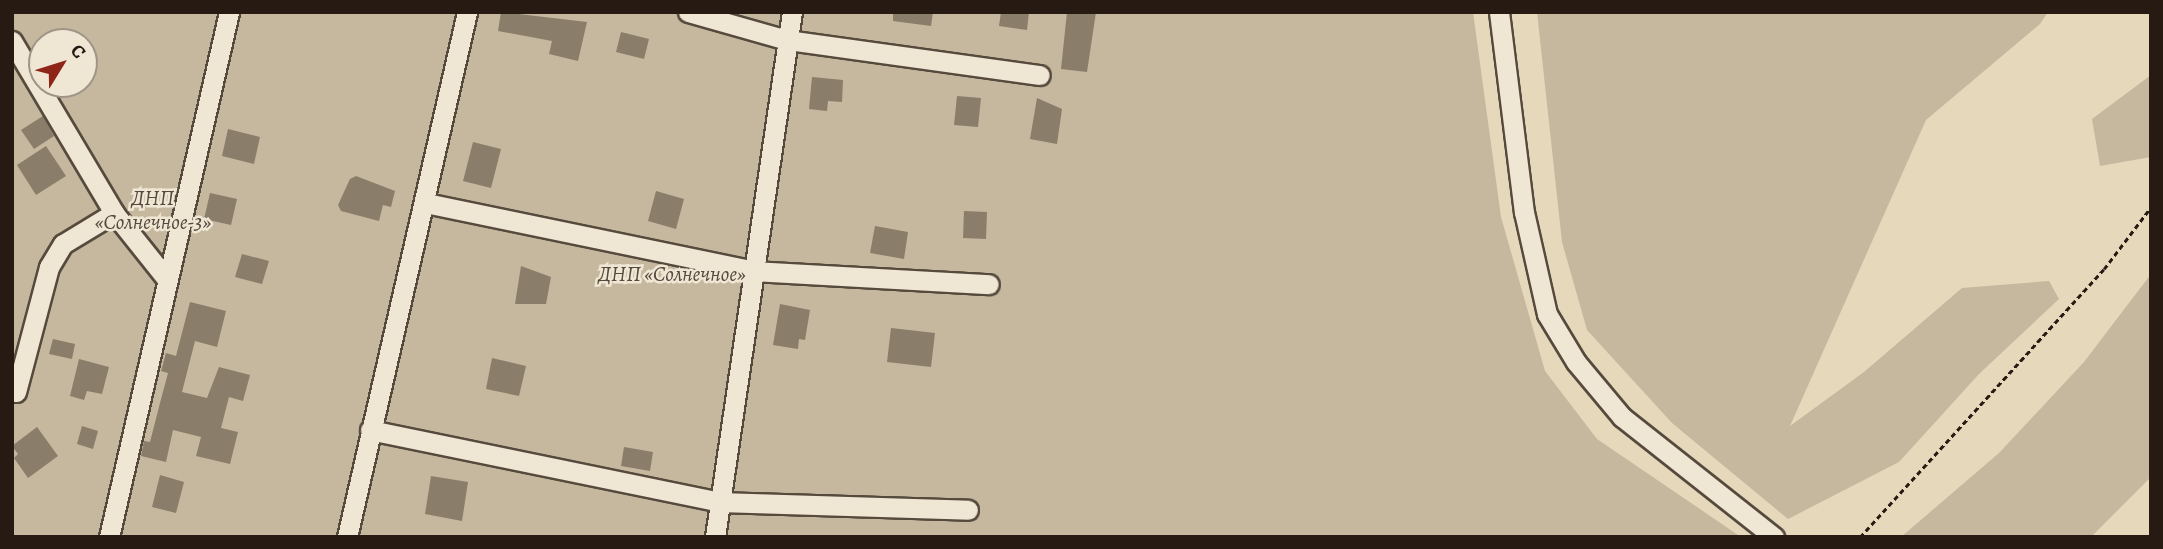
<!DOCTYPE html>
<html>
<head>
<meta charset="utf-8">
<style>
	body { margin:0 }
	#map { position:relative; width:2163px; height:549px; overflow:hidden; background:#e6d8bb; font-family:Alegreya,serif }
	div>[style] { position:absolute }
	.green>* { inset:0; background:#c5b89e }
	.building>* { inset:0; background:#8a7d6a }
	.path>* { height:2.5px; margin-top:-1.25px; transform-origin:0; background:repeating-linear-gradient(90deg,#261a13 0 5px,transparent 0 8.5px) }
	.roads { filter:drop-shadow(2px 0 #564a3d) drop-shadow(-2px 0 #564a3d) drop-shadow(0 2px #564a3d) drop-shadow(0 -2px #564a3d) }
	.street>* { height:19px; margin:-9.5px; padding:0 9.5px; transform-origin:9.5px; border-radius:9.5px; background:#efe6d3 }
	span { translate:-50% -50%; white-space:nowrap; text-align:center; line-height:1.15; -webkit-text-stroke:5px #efe6d3; paint-order:stroke }
	.park-label { font-size:21px; color:#56493d; font-style:italic }
	.frame { position:absolute; inset:0; border:14px solid #261a13; pointer-events:none }
	.north { position:absolute; left:28px; top:28px; width:70px; height:70px; box-sizing:border-box; background:#efe6d3; border:2px solid #9f9486; border-radius:50%; rotate:52deg; font-size:19px; font-weight:700; line-height:28px; text-align:center; color:#261a13 }
	.north::after { content:''; display:block; margin:auto; width:24px; height:32px; background:#8f2418; clip-path:polygon(50% 0,100% 100%,50% 72%,0 100%) }
</style>
</head>
<body>
<div id="map">
	<div class="green">
		<i style="clip-path:polygon(evenodd,12px 12px,1473px 12px,1501px 217px,1545px 371px,1597px 439px,1741px 537px,12px 537px,12px 12px,42px 42px,84px 42px,84px 84px,42px 84px,42px 42px)"></i>
		<i style="clip-path:polygon(1537px 12px,2048px 12px,2040px 24px,1926px 120px,1790px 426px,1864px 372px,1962px 288px,2049px 281px,2059px 299px,1979px 374px,1899px 462px,1788px 519px,1672px 423px,1587px 330px,1562px 242px)"></i>
		<i style="clip-path:polygon(2151px 75px,2151px 157px,2100px 166px,2092px 119px)"></i>
		<i style="clip-path:polygon(2151px 274px,2151px 477px,2091px 537px,1901px 537px,1999px 453px,2084px 362px)"></i>
	</div>
	<div class="building">
		<i style="clip-path:polygon(501px 12px,587px 22px,578px 61px,549px 54px,552px 41px,498px 31px)"></i>
		<i style="clip-path:polygon(893px 12px,933px 12px,931px 26px,893px 21px)"></i>
		<i style="clip-path:polygon(1001px 12px,1029px 12px,1027px 30px,999px 26px)"></i>
		<i style="clip-path:polygon(1067px 12px,1096px 12px,1087px 72px,1061px 69px)"></i>
		<i style="clip-path:polygon(621px 32px,649px 39px,644px 59px,616px 52px)"></i>
		<i style="clip-path:polygon(812px 77px,843px 80px,842px 102px,828px 101px,827px 111px,809px 109px)"></i>
		<i style="clip-path:polygon(957px 96px,981px 98px,978px 127px,954px 125px)"></i>
		<i style="clip-path:polygon(1037px 98px,1062px 109px,1057px 144px,1030px 139px)"></i>
		<i style="clip-path:polygon(43px 116px,54px 136px,34px 149px,21px 130px)"></i>
		<i style="clip-path:polygon(228px 129px,260px 137px,254px 164px,222px 156px)"></i>
		<i style="clip-path:polygon(473px 142px,501px 149px,491px 188px,463px 181px)"></i>
		<i style="clip-path:polygon(46px 146px,66px 176px,36px 195px,17px 165px)"></i>
		<i style="clip-path:polygon(356px 176px,395px 191px,391px 207px,383px 205px,379px 221px,341px 211px,338px 205px,350px 179px)"></i>
		<i style="clip-path:polygon(656px 191px,684px 199px,676px 229px,648px 221px)"></i>
		<i style="clip-path:polygon(210px 193px,237px 199px,231px 225px,204px 219px)"></i>
		<i style="clip-path:polygon(964px 211px,987px 212px,986px 239px,963px 238px)"></i>
		<i style="clip-path:polygon(875px 226px,908px 232px,904px 259px,870px 253px)"></i>
		<i style="clip-path:polygon(242px 254px,269px 261px,262px 284px,235px 277px)"></i>
		<i style="clip-path:polygon(521px 266px,551px 277px,546px 304px,515px 304px)"></i>
		<i style="clip-path:polygon(190px 302px,226px 311px,217px 347px,195px 341px,182px 392px,207px 398px,219px 367px,250px 375px,243px 401px,229px 397px,221px 428px,238px 432px,230px 464px,196px 456px,201px 437px,173px 430px,166px 462px,141px 456px,144px 441px,150px 442px,160px 403px,168px 373px,161px 371px,166px 353px,176px 356px)"></i>
		<i style="clip-path:polygon(780px 304px,810px 310px,805px 340px,799px 339px,798px 349px,773px 345px)"></i>
		<i style="clip-path:polygon(891px 328px,935px 333px,931px 367px,887px 362px)"></i>
		<i style="clip-path:polygon(53px 339px,75px 344px,72px 359px,49px 354px)"></i>
		<i style="clip-path:polygon(492px 358px,526px 366px,519px 396px,486px 389px)"></i>
		<i style="clip-path:polygon(79px 359px,109px 367px,102px 394px,87px 391px,84px 400px,70px 396px)"></i>
		<i style="clip-path:polygon(82px 426px,98px 431px,93px 449px,77px 444px)"></i>
		<i style="clip-path:polygon(37px 427px,58px 456px,28px 478px,14px 458px,18px 454px,12px 446px)"></i>
		<i style="clip-path:polygon(624px 447px,653px 452px,650px 471px,621px 466px)"></i>
		<i style="clip-path:polygon(160px 475px,184px 482px,176px 513px,152px 507px)"></i>
		<i style="clip-path:polygon(431px 476px,468px 482px,462px 521px,425px 514px)"></i>
	</div>
	<div class="path">
		<i style="left:1860px;top:537px;width:362px;rotate:-47.7deg"></i>
		<i style="left:2104px;top:269px;width:78px;rotate:-52.8deg"></i>
	</div>
	<div class="roads">
		<div class="street">
			<i style="left:688px;top:12px;width:103px;rotate:15.8deg"></i>
			<i style="left:787px;top:40px;width:255px;rotate:7.9deg"></i>
			<i style="left:1499px;top:12px;width:202px;rotate:82.9deg"></i>
			<i style="left:1524px;top:212px;width:105px;rotate:77.3deg"></i>
			<i style="left:1547px;top:314px;width:56px;rotate:58.9deg"></i>
			<i style="left:1576px;top:362px;width:72px;rotate:50.1deg"></i>
			<i style="left:1622px;top:417px;width:194px;rotate:38.3deg"></i>
			<i style="left:12px;top:41px;width:200px;rotate:59.3deg"></i>
			<i style="left:114px;top:213px;width:82px;rotate:51.4deg"></i>
			<i style="left:426px;top:203px;width:334px;rotate:11.7deg"></i>
			<i style="left:753px;top:271px;width:236px;rotate:3.2deg"></i>
			<i style="left:16px;top:392px;width:129px;rotate:-75.2deg"></i>
			<i style="left:49px;top:267px;width:27px;rotate:-59deg"></i>
			<i style="left:63px;top:244px;width:60px;rotate:-31.3deg"></i>
			<i style="left:370px;top:430px;width:357px;rotate:11.6deg"></i>
			<i style="left:720px;top:502px;width:248px;rotate:1.8deg"></i>
			<i style="left:109px;top:537px;width:539px;rotate:-77.12deg"></i>
			<i style="left:347px;top:537px;width:539px;rotate:-77.12deg"></i>
			<i style="left:715px;top:537px;width:531px;rotate:-81.66deg"></i>
		</div>
	</div>
	<div class="park-label">
		<span style="left:153px;top:210px">ДНП<br>«Солнечное-3»</span>
		<span style="left:672px;top:274px">ДНП «Солнечное»</span>
	</div>
	<div class="frame"></div>
	<div class="north">С</div>
</div>
</body>
</html>
